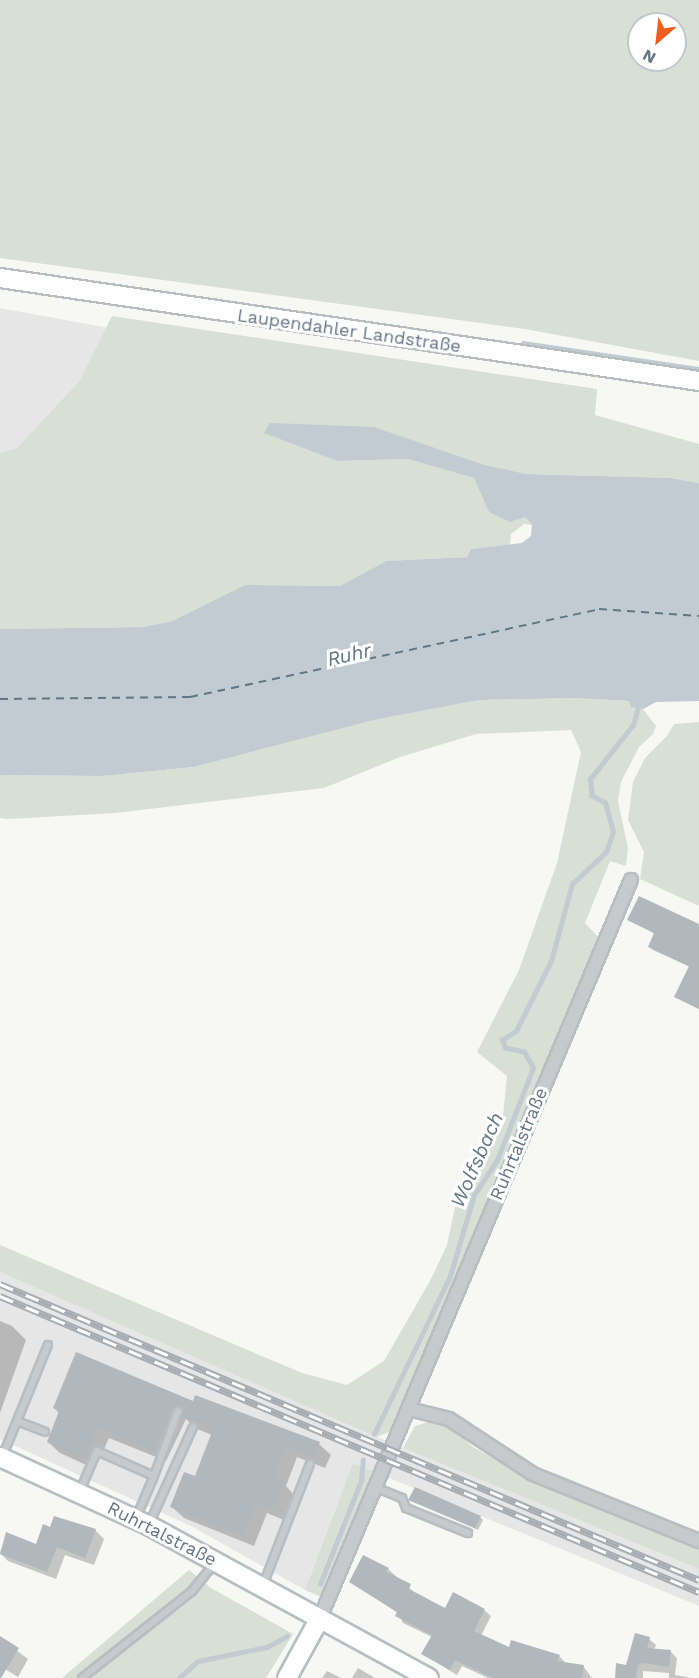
<!DOCTYPE html>
<html>
<head>
<meta charset="utf-8">
<style>
	body { margin:0 }
	#map { position:relative; width:699px; height:1678px; overflow:hidden; background:#f7f7f4; font-family:"Work Sans",sans-serif }
	div>[style] { position:absolute }
	.built>* { inset:0; background:#e5e6e5 }
	.green>* { inset:0; background:#d8dfd4 }
	.water>* { inset:0; background:#c1cbd1 }
	.shadow>* { inset:0; background:#0003 }
	.stream>* { height:4.5px; margin:-2.25px; padding:0 2.25px; transform-origin:2.25px; border-radius:2.25px; background:#c1cbd1 }
	.ferry>* { height:1.5px; margin-top:-0.75px; transform-origin:0; background:repeating-linear-gradient(90deg,#5f7783 0 8px,transparent 0 14px) }
	.building>* { inset:0; background:#b0b7bd }
	.roads { filter:drop-shadow(2px 0 #b8bdc2) drop-shadow(-2px 0 #b8bdc2) drop-shadow(0 2px #b8bdc2) drop-shadow(0 -2px #b8bdc2) }
	.service>* { height:6px; margin:-3px; padding:0 3px; transform-origin:3px; border-radius:3px; background:#c6cacd }
	.minor>* { height:12px; margin:-6px; padding:0 6px; transform-origin:6px; border-radius:6px; background:#c6cacd }
	.secondary>* { height:18px; margin:-9px; padding:0 9px; transform-origin:9px; border-radius:9px; background:#fff }
	.rail>* { height:7px; margin-top:-3.5px; transform-origin:0; background:repeating-linear-gradient(90deg,#fff 0 14px,#a6acb2 0 28px); box-sizing:border-box; border-block:2px solid #a6acb2 }
	span { translate:-50% -50%; white-space:nowrap; text-align:center; line-height:1.15; -webkit-text-stroke:6px #fff; paint-order:stroke }
	.street-label { font-size:18px; color:#647587 }
	.water-label { font-size:20px; color:#5f7783; font-style:italic }
	.north { position:absolute; left:627px; top:12px; width:60px; height:60px; box-sizing:border-box; background:#fff; border:2px solid #c1c8cf; border-radius:50%; rotate:208deg; font-size:16px; font-weight:700; line-height:24px; text-align:center; color:#647587 }
	.north::after { content:''; display:block; margin:auto; width:21px; height:27px; background:#ef5e1c; clip-path:polygon(50% 0,100% 100%,50% 72%,0 100%) }
</style>
</head>
<body>
<div id="map">
	<div class="built">
		<i style="clip-path:polygon(0 308px,109px 328px,80px 380px,17px 448px,0 453px)"></i>
		<i style="clip-path:polygon(0 1272px,403px 1448px,699px 1569px,699px 1606px,353px 1463px,305px 1590px,191px 1526px,0 1439px)"></i>
	</div>
	<div class="green">
		<i style="clip-path:polygon(evenodd,0 0,699px 0,699px 361px,525px 329px,0 258px,0 0,639px 24px,675px 24px,675px 60px,639px 60px,639px 24px)"></i>
		<i style="clip-path:polygon(112px 316px,597px 389px,595px 415px,699px 444px,699px 483px,671px 478px,526px 474px,265px 433px,337px 461px,408px 459px,475px 478px,489px 512px,525px 517px,532px 525px,524px 524px,511px 534px,510px 545px,471px 549px,467px 557px,386px 561px,340px 586px,245px 585px,172px 621px,143px 627px,0 629px,0 453px,17px 448px,80px 380px)"></i>
		<i style="clip-path:polygon(575px 698px,629px 701px,632px 707px,643px 709px,656px 726px,653px 734px,639px 747px,621px 782px,618px 801px,628px 848px,626px 866px,610px 861px,585px 923px,602px 941px,394px 1430px,377px 1437px,0 1272px,0 1245px,302px 1373px,347px 1385px,384px 1361px,431px 1279px,447px 1245px,456px 1202px,503px 1116px,507px 1076px,477px 1052px,519px 970px,557px 863px,581px 752px,571px 730px,476px 734px,400px 757px,324px 788px,115px 813px,7px 819px,0 818px,0 775px,102px 776px,194px 767px,374px 720px,479px 700px)"></i>
		<i style="clip-path:polygon(699px 722px,699px 906px,640px 879px,644px 852px,628px 820px,633px 782px,645px 758px,667px 736px,674px 724px)"></i>
		<i style="clip-path:polygon(431px 1421px,451px 1428px,473px 1447px,547px 1488px,699px 1549px,699px 1569px,403px 1448px,415px 1426px)"></i>
		<i style="clip-path:polygon(353px 1463px,375px 1472px,321px 1597px,305px 1590px)"></i>
		<i style="clip-path:polygon(189px 1570px,211px 1588px,293px 1634px,266px 1678px,62px 1678px)"></i>
	</div>
	<div class="water">
		<i style="clip-path:polygon(270px 423px,374px 427px,484px 465px,526px 474px,671px 478px,699px 483px,699px 701px,656px 702px,643px 709px,631px 707px,629px 701px,575px 698px,479px 700px,374px 720px,194px 767px,102px 776px,0 775px,0 629px,143px 627px,172px 621px,245px 585px,340px 586px,386px 561px,467px 557px,471px 549px,522px 543px,531px 536px,532px 525px,525px 517px,510px 522px,489px 512px,474px 478px,408px 459px,337px 461px,264px 433px)"></i>
	</div>
	<div class="shadow">
		<i style="clip-path:polygon(629px 919px,699px 926px,699px 1009px,676px 997px,690px 967px,653px 950px,650px 946px,655px 934px)"></i>
		<i style="clip-path:polygon(0 1321px,12px 1326px,26px 1340px,0 1413px)"></i>
		<i style="clip-path:polygon(194px 1403px,319px 1444px,331px 1455px,325px 1468px,297px 1457px,286px 1486px,294px 1495px,284px 1520px,267px 1513px,254px 1546px,184px 1518px,172px 1507px,196px 1478px,212px 1435px,195px 1428px,186px 1419px,166px 1461px,109px 1438px,95px 1469px,60px 1453px,48px 1442px,60px 1414px,54px 1408px)"></i>
		<i style="clip-path:polygon(410px 1500px,480px 1517px,483px 1520px,478px 1530px)"></i>
		<i style="clip-path:polygon(51px 1529px,95px 1530px,104px 1539px,94px 1565px,65px 1555px,56px 1579px,8px 1561px,0 1553px,7px 1534px,37px 1546px)"></i>
		<i style="clip-path:polygon(388px 1569px,416px 1594px,446px 1610px,484px 1610px,491px 1616px,481px 1636px,505px 1647px,559px 1656px,567px 1664px,583px 1666px,592px 1678px,488px 1678px,462px 1666px,457px 1675px,423px 1654px,432px 1637px,403px 1623px,398px 1613px,351px 1582px)"></i>
		<i style="clip-path:polygon(0 1638px,28px 1659px,18px 1677px,0 1666px)"></i>
		<i style="clip-path:polygon(649px 1639px,656px 1645px,654px 1650px,671px 1652px,677px 1658px,675px 1675px,692px 1678px,669px 1678px,669px 1673px,643px 1671px,643px 1678px,616px 1678px)"></i>
		<i style="clip-path:polygon(358px 1668px,375px 1678px,352px 1678px)"></i>
		<i style="clip-path:polygon(327px 1671px,341px 1678px,322px 1678px)"></i>
	</div>
	<div class="stream">
		<i style="left:523px;top:343px;width:178px;rotate:8.4deg"></i>
		<i style="left:374px;top:1434px;width:175px;rotate:-64.3deg"></i>
		<i style="left:450px;top:1276px;width:84px;rotate:-73.5deg"></i>
		<i style="left:474px;top:1195px;width:42px;rotate:-56.7deg"></i>
		<i style="left:497px;top:1160px;width:99px;rotate:-68.6deg"></i>
		<i style="left:533px;top:1068px;width:18px;rotate:-119deg"></i>
		<i style="left:524px;top:1052px;width:19px;rotate:-168deg"></i>
		<i style="left:505px;top:1048px;width:9px;rotate:-111deg"></i>
		<i style="left:502px;top:1040px;width:17px;rotate:-33deg"></i>
		<i style="left:516px;top:1031px;width:78px;rotate:-63.4deg"></i>
		<i style="left:551px;top:961px;width:80px;rotate:-74.7deg"></i>
		<i style="left:572px;top:884px;width:47px;rotate:-43.3deg"></i>
		<i style="left:606px;top:852px;width:21px;rotate:-71deg"></i>
		<i style="left:613px;top:832px;width:30px;rotate:-105deg"></i>
		<i style="left:605px;top:803px;width:15px;rotate:-152deg"></i>
		<i style="left:592px;top:796px;width:17px;rotate:-97deg"></i>
		<i style="left:590px;top:779px;width:69px;rotate:-51.5deg"></i>
		<i style="left:633px;top:725px;width:22px;rotate:-74deg"></i>
		<i style="left:320px;top:1584px;width:111px;rotate:-68.3deg"></i>
		<i style="left:361px;top:1481px;width:21px;rotate:-85deg"></i>
		<i style="left:179px;top:1678px;width:25px;rotate:-42deg"></i>
		<i style="left:198px;top:1661px;width:70px;rotate:-11.5deg"></i>
		<i style="left:267px;top:1647px;width:23px;rotate:-29deg"></i>
	</div>
	<div class="ferry">
		<i style="left:0;top:699px;width:190px;rotate:-0.6deg"></i>
		<i style="left:190px;top:697px;width:418px;rotate:-12.1deg"></i>
		<i style="left:599px;top:609px;width:100px;rotate:4deg"></i>
	</div>
	<div class="building">
		<i style="clip-path:polygon(639px 896px,699px 924px,699px 1009px,674px 997px,689px 966px,648px 947px,654px 933px,627px 920px)"></i>
		<i style="clip-path:polygon(76px 1352px,193px 1401px,195px 1395px,320px 1442px,314px 1458px,285px 1446px,273px 1477px,284px 1482px,273px 1509px,256px 1502px,243px 1535px,170px 1507px,184px 1472px,195px 1476px,213px 1429px,182px 1416px,183px 1410px,178px 1406px,170px 1412px,154px 1451px,97px 1427px,83px 1459px,47px 1442px,59px 1411px,53px 1408px)"></i>
		<i style="clip-path:polygon(415px 1487px,481px 1516px,475px 1528px,408px 1500px)"></i>
		<i style="clip-path:polygon(54px 1516px,96px 1529px,85px 1558px,57px 1547px,47px 1572px,0 1554px,6px 1532px,36px 1544px,43px 1524px,50px 1527px)"></i>
		<i style="clip-path:polygon(363px 1555px,389px 1568px,386px 1572px,411px 1584px,409px 1589px,445px 1608px,453px 1592px,485px 1609px,474px 1631px,509px 1647px,511px 1640px,560px 1655px,557px 1661px,584px 1665px,582px 1678px,493px 1678px,455px 1660px,450px 1670px,421px 1654px,432px 1635px,395px 1616px,397px 1612px,349px 1582px)"></i>
		<i style="clip-path:polygon(635px 1633px,650px 1637px,647px 1648px,671px 1650px,669px 1667px,643px 1663px,638px 1665px,636px 1678px,615px 1678px,616px 1663px,626px 1665px)"></i>
		<i style="clip-path:polygon(0 1636px,19px 1648px,1px 1678px,0 1678px)"></i>
	</div>
	<div class="roads">
		<div class="service">
			<i style="left:17px;top:1421px;width:30px;rotate:21deg"></i>
			<i style="left:3px;top:1455px;width:119px;rotate:-67.8deg"></i>
			<i style="left:154px;top:1476px;width:69px;rotate:-69.7deg"></i>
			<i style="left:377px;top:1488px;width:27px;rotate:22deg"></i>
			<i style="left:402px;top:1498px;width:11px;rotate:68deg"></i>
			<i style="left:406px;top:1508px;width:67px;rotate:22deg"></i>
			<i style="left:80px;top:1491px;width:43px;rotate:-67deg"></i>
			<i style="left:97px;top:1451px;width:62px;rotate:23.7deg"></i>
			<i style="left:154px;top:1476px;width:46px;rotate:113.2deg"></i>
			<i style="left:150px;top:1522px;width:104px;rotate:-65.6deg"></i>
			<i style="left:263px;top:1585px;width:130px;rotate:-68.8deg"></i>
			<i style="left:82px;top:1678px;width:140px;rotate:-38.3deg"></i>
			<i style="left:192px;top:1591px;width:36px;rotate:-51deg"></i>
		</div>
		<div class="minor">
			<i style="left:409px;top:1409px;width:41px;rotate:14deg"></i>
			<i style="left:449px;top:1419px;width:100px;rotate:33.2deg"></i>
			<i style="left:533px;top:1474px;width:179px;rotate:22deg"></i>
			<i style="left:320px;top:1618px;width:801px;rotate:-67.15deg"></i>
		</div>
		<div class="secondary">
			<i style="left:0;top:278px;width:707px;rotate:8.38deg"></i>
			<i style="left:0;top:1457px;width:163px;rotate:24.7deg"></i>
			<i style="left:148px;top:1525px;width:320px;rotate:28.6deg"></i>
			<i style="left:287px;top:1678px;width:68px;rotate:-61.2deg"></i>
		</div>
	</div>
	<div class="rail">
		<i style="left:0;top:1284px;width:759px;rotate:22.95deg"></i>
		<i style="left:0;top:1296px;width:759px;rotate:22.95deg"></i>
	</div>
	<div class="street-label">
		<span style="left:349px;top:331px;rotate:8deg">Laupendahler Landstraße</span>
		<span style="left:519px;top:1144px;rotate:-67deg">Ruhrtalstraße</span>
		<span style="left:162px;top:1534px;rotate:27deg">Ruhrtalstraße</span>
	</div>
	<div class="water-label">
		<span style="left:349px;top:655px;rotate:-13deg">Ruhr</span>
		<span style="left:477px;top:1160px;rotate:-66deg">Wolfsbach</span>
	</div>
	<div class="north">N</div>
</div>
</body>
</html>
